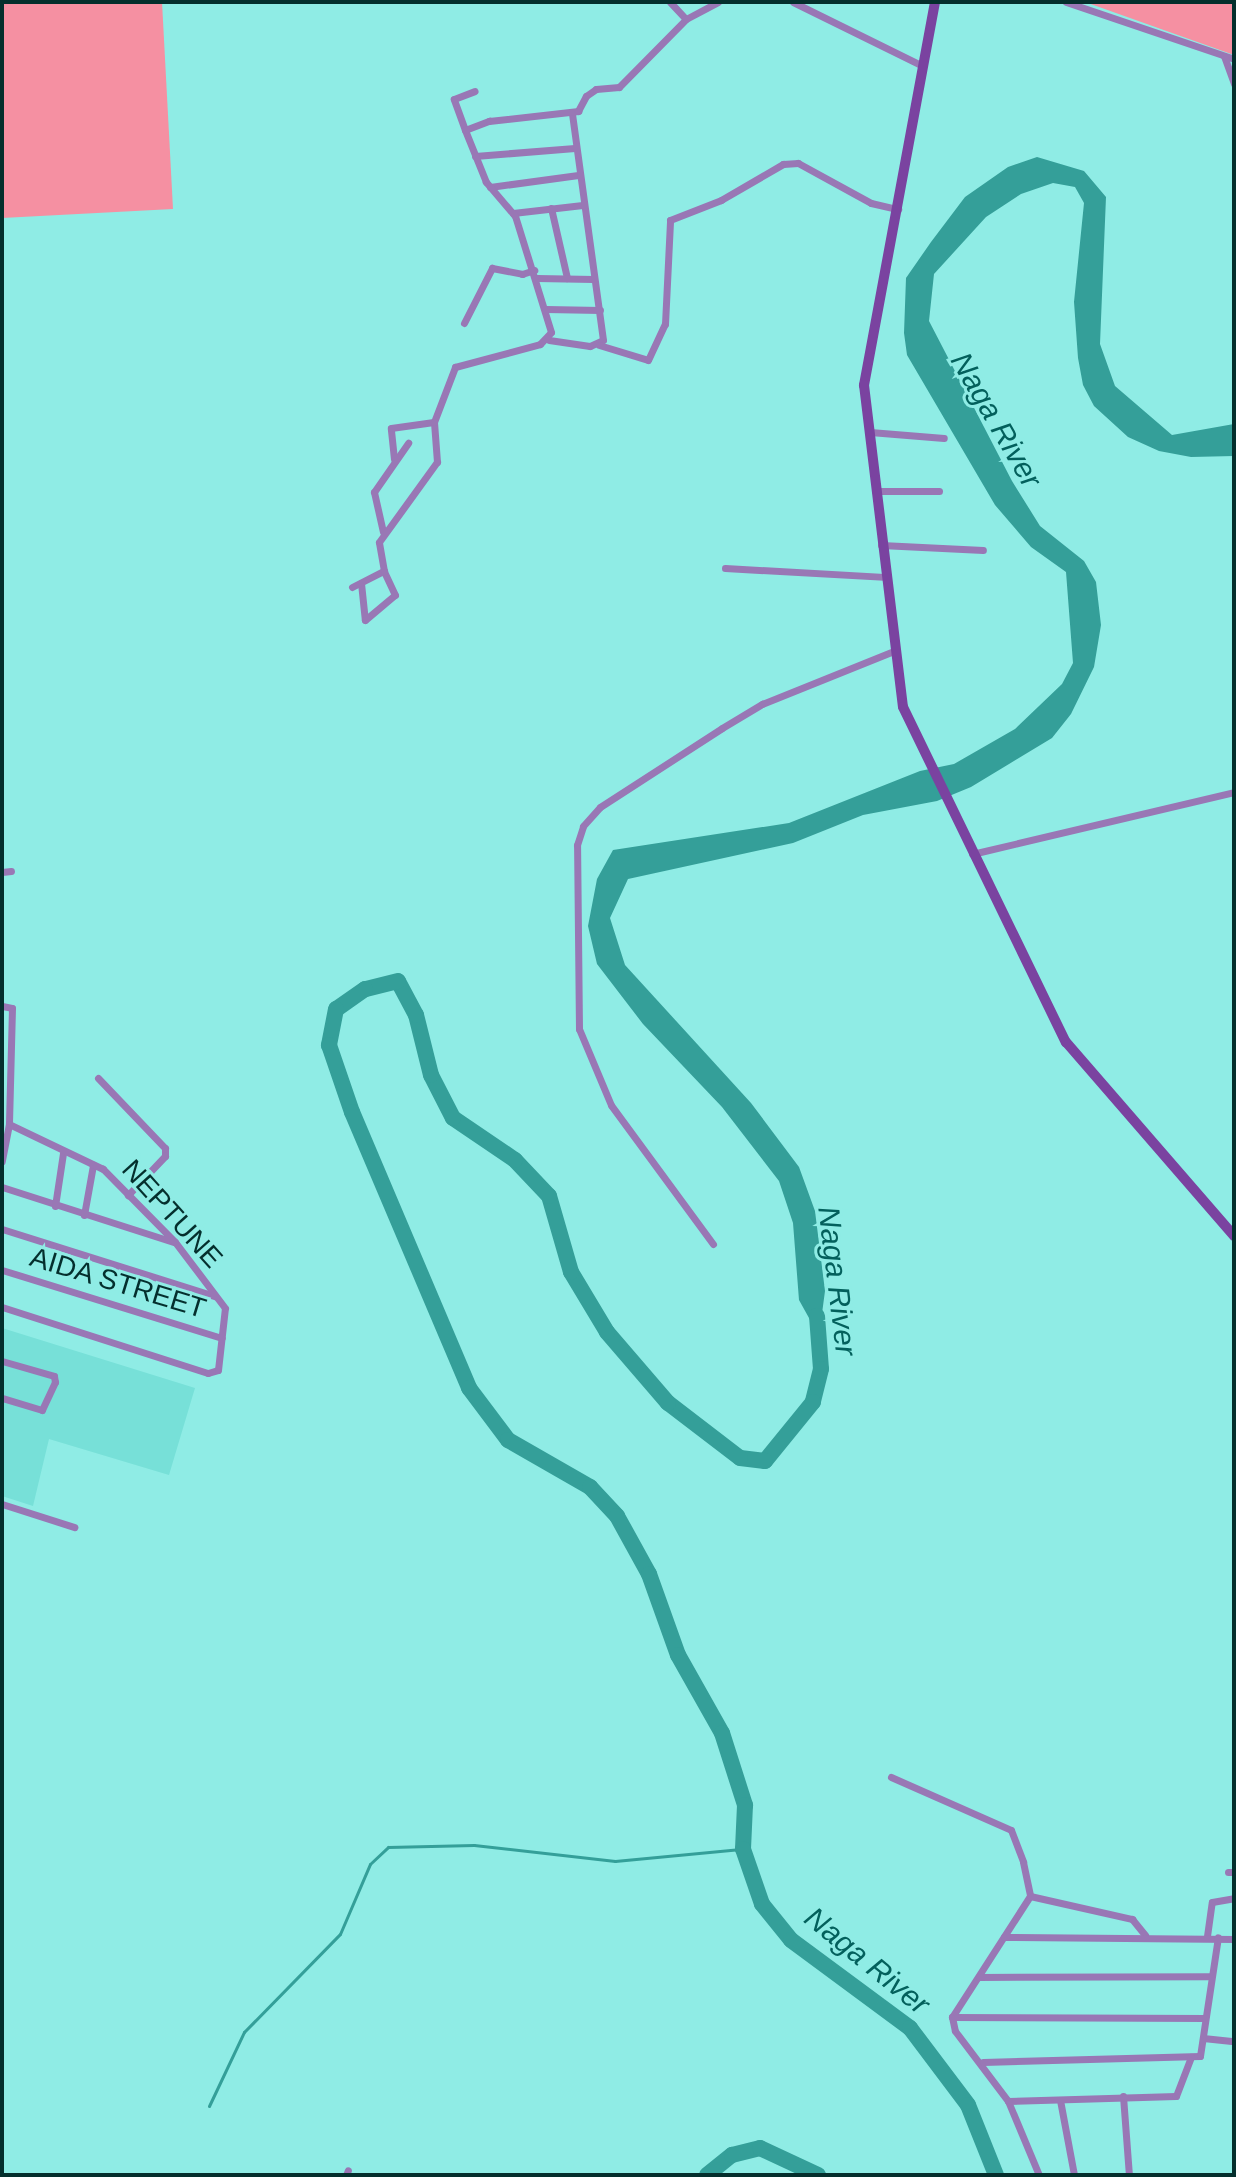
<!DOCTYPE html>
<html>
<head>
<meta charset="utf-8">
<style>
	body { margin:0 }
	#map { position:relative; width:1236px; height:2177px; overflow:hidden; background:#8fece5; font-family:Arial,sans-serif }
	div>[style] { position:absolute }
	.built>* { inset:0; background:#77e0d8 }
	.green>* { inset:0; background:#f590a2 }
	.water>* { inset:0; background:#349f99 }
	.stream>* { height:3px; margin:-1.5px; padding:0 1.5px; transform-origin:1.5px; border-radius:1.5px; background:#349f99 }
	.river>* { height:16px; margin:-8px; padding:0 8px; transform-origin:8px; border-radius:8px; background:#349f99 }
	.street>* { height:7px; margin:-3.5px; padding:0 3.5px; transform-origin:3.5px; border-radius:3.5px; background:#9977b5 }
	.secondary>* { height:10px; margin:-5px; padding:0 5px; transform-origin:5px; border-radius:5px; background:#7a43a0 }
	span { translate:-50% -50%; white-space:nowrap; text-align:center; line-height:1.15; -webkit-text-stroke:6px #8fece5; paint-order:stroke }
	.street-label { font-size:28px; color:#042f2d }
	.water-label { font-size:30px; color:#03605c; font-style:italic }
	.frame { position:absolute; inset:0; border:4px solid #042f2d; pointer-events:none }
</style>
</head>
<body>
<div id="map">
	<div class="built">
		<i style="clip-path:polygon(2px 1328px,195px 1388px,169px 1475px,49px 1439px,33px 1506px,2px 1496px)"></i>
	</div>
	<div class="green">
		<i style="clip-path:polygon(2px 2px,162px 2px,173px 209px,2px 218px)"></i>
		<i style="clip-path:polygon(1085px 2px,1234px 2px,1234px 55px)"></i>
	</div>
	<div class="water">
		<i style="clip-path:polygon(1037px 157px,1084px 171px,1106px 197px,1100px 344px,1115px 386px,1172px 435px,1234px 424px,1234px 456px,1191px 457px,1159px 451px,1128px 437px,1094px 406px,1083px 385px,1078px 358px,1074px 302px,1084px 203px,1075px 187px,1053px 183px,1021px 194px,986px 217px,934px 274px,929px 321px,1012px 481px,1040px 526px,1084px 561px,1096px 582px,1101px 625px,1094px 667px,1071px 714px,1052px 738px,971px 787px,937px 801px,863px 815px,793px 843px,628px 879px,610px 918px,625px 965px,751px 1103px,799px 1167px,815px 1211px,825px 1291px,819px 1336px,799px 1300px,793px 1223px,779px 1181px,722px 1107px,643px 1024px,597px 964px,588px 926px,597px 879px,613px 850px,789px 823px,920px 771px,954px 764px,1015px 729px,1062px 684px,1073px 663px,1066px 572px,1031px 547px,995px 505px,907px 355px,904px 333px,906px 278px,931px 242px,965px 197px,1008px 167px)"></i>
	</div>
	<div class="stream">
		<i style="left:209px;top:2106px;width:82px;rotate:-64.7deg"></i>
		<i style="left:244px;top:2032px;width:137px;rotate:-45.6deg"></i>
		<i style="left:340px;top:1934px;width:76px;rotate:-66.8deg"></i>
		<i style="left:370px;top:1864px;width:25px;rotate:-43deg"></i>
		<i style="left:388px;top:1847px;width:86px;rotate:-1.3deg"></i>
		<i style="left:474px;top:1845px;width:142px;rotate:6.5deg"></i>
		<i style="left:615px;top:1861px;width:129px;rotate:-5.4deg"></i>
	</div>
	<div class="river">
		<i style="left:817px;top:1316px;width:53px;rotate:85.7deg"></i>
		<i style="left:821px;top:1369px;width:34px;rotate:104deg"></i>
		<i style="left:813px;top:1402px;width:76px;rotate:129.1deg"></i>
		<i style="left:765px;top:1461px;width:25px;rotate:-173deg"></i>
		<i style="left:740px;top:1458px;width:91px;rotate:-142.6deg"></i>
		<i style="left:668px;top:1403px;width:94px;rotate:-130.7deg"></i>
		<i style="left:607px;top:1332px;width:70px;rotate:-121deg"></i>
		<i style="left:571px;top:1272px;width:79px;rotate:-106.1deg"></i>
		<i style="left:549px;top:1196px;width:50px;rotate:-133.4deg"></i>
		<i style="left:515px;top:1160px;width:75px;rotate:-145.9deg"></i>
		<i style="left:453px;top:1118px;width:48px;rotate:-117.1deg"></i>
		<i style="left:431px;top:1075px;width:62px;rotate:-104deg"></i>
		<i style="left:416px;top:1015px;width:38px;rotate:-118deg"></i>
		<i style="left:398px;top:981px;width:34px;rotate:166deg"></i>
		<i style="left:365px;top:989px;width:35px;rotate:145deg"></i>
		<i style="left:336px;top:1009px;width:37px;rotate:101deg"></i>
		<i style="left:329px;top:1045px;width:71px;rotate:71.1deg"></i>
		<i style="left:352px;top:1112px;width:300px;rotate:67deg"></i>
		<i style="left:469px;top:1388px;width:65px;rotate:53.1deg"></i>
		<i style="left:508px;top:1440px;width:95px;rotate:29.8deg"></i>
		<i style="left:590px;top:1487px;width:40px;rotate:47deg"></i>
		<i style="left:617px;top:1516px;width:66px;rotate:61.1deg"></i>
		<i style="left:649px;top:1574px;width:86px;rotate:70.3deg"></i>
		<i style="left:678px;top:1655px;width:90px;rotate:60.6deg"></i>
		<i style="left:722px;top:1733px;width:76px;rotate:72.3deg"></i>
		<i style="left:745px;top:1805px;width:44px;rotate:92.6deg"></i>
		<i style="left:743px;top:1849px;width:58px;rotate:70.9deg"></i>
		<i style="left:762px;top:1904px;width:46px;rotate:51.1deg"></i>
		<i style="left:791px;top:1940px;width:148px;rotate:36.5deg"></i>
		<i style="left:910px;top:2028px;width:96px;rotate:53deg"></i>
		<i style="left:968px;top:2105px;width:75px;rotate:68.2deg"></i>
		<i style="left:707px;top:2175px;width:32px;rotate:-39deg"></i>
		<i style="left:732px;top:2155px;width:29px;rotate:-14deg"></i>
		<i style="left:760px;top:2148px;width:64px;rotate:25deg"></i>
	</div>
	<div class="street">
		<i style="left:670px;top:2px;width:23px;rotate:47deg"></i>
		<i style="left:793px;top:2px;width:145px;rotate:26.2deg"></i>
		<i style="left:1066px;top:2px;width:177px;rotate:18.7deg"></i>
		<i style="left:1224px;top:56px;width:30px;rotate:70deg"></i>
		<i style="left:465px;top:130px;width:33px;rotate:-110deg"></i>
		<i style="left:454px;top:99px;width:22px;rotate:-21deg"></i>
		<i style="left:475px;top:156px;width:100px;rotate:-4.6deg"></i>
		<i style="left:490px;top:187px;width:89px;rotate:-7.8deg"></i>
		<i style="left:551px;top:208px;width:72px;rotate:77.1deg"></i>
		<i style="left:513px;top:213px;width:70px;rotate:-6.5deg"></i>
		<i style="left:537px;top:278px;width:56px;rotate:1deg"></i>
		<i style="left:546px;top:309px;width:54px;rotate:1.1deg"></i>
		<i style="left:464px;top:323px;width:62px;rotate:-63deg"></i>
		<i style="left:492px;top:268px;width:31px;rotate:11deg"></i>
		<i style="left:522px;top:274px;width:13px;rotate:-18deg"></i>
		<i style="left:549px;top:340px;width:41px;rotate:8.3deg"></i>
		<i style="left:590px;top:346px;width:14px;rotate:-25deg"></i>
		<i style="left:603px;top:340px;width:229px;rotate:-97.8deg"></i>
		<i style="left:599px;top:345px;width:51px;rotate:17deg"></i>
		<i style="left:648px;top:360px;width:40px;rotate:-65deg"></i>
		<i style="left:665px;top:324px;width:104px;rotate:-87.2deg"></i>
		<i style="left:670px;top:220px;width:55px;rotate:-21.4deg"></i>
		<i style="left:721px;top:200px;width:72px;rotate:-30.1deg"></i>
		<i style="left:783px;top:164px;width:15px;rotate:-4deg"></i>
		<i style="left:798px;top:163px;width:83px;rotate:28.7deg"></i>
		<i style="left:871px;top:203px;width:28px;rotate:13deg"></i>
		<i style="left:870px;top:432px;width:74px;rotate:4.6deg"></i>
		<i style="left:394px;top:459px;width:31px;rotate:-96deg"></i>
		<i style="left:391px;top:428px;width:43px;rotate:-7.9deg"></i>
		<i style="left:875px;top:491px;width:64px"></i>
		<i style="left:383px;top:532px;width:41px;rotate:-102.7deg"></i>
		<i style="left:374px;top:492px;width:60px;rotate:-55.2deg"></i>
		<i style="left:881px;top:545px;width:102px;rotate:2.8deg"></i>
		<i style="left:725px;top:568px;width:159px;rotate:3.2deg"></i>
		<i style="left:361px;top:583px;width:37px;rotate:84deg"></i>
		<i style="left:365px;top:620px;width:39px;rotate:-40deg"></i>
		<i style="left:395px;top:595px;width:26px;rotate:-115deg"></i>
		<i style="left:352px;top:587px;width:36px;rotate:-27deg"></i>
		<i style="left:384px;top:571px;width:29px;rotate:-100deg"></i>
		<i style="left:379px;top:542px;width:99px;rotate:-54.1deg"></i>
		<i style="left:437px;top:462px;width:40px;rotate:-94.3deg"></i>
		<i style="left:434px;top:422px;width:59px;rotate:-69.1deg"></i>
		<i style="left:455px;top:367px;width:88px;rotate:-15.1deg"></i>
		<i style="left:540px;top:344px;width:16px;rotate:-47deg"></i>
		<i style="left:551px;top:332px;width:121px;rotate:-107.2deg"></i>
		<i style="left:515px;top:216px;width:45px;rotate:-130.5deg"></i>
		<i style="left:486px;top:182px;width:56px;rotate:-112deg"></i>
		<i style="left:465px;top:130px;width:26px;rotate:-21deg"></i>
		<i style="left:489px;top:121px;width:90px;rotate:-6.4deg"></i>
		<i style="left:578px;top:111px;width:17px;rotate:-62deg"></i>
		<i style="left:586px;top:96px;width:12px;rotate:-35deg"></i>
		<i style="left:596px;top:89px;width:23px;rotate:-5deg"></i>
		<i style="left:619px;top:87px;width:95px;rotate:-45.4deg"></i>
		<i style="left:686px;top:19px;width:36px;rotate:-28deg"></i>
		<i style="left:972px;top:854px;width:269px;rotate:-13.3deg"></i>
		<i style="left:2px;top:872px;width:9px;rotate:-6deg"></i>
		<i style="left:2px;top:1006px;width:10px;rotate:11deg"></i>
		<i style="left:12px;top:1008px;width:116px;rotate:91.5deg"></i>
		<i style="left:9px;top:1124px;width:38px;rotate:101deg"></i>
		<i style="left:98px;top:1078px;width:97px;rotate:46.3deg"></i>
		<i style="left:165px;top:1148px;width:8px;rotate:90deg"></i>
		<i style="left:165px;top:1156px;width:54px;rotate:133.5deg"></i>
		<i style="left:2px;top:1187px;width:180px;rotate:17.8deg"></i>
		<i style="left:55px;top:1206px;width:54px;rotate:-81.4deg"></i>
		<i style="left:84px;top:1215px;width:51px;rotate:-79.8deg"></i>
		<i style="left:2px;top:1229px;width:223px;rotate:17.5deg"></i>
		<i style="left:713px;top:1244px;width:172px;rotate:-126.3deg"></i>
		<i style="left:611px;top:1105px;width:82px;rotate:-112.8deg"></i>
		<i style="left:579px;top:1029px;width:184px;rotate:-90.6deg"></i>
		<i style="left:577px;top:845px;width:20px;rotate:-72deg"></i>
		<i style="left:583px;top:826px;width:25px;rotate:-48deg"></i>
		<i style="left:600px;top:807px;width:145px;rotate:-32.9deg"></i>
		<i style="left:722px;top:728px;width:47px;rotate:-31deg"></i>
		<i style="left:762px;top:704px;width:142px;rotate:-21.9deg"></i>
		<i style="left:2px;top:1270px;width:230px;rotate:17.2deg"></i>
		<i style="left:2px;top:1307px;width:216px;rotate:17.8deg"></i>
		<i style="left:208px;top:1373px;width:10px;rotate:-17deg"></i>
		<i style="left:218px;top:1370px;width:62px;rotate:-83.6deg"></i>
		<i style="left:225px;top:1308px;width:83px;rotate:-127.1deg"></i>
		<i style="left:175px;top:1242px;width:103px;rotate:-134.6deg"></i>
		<i style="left:103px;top:1169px;width:104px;rotate:-154.4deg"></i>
		<i style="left:2px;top:1361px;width:54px;rotate:16.1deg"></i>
		<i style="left:54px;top:1376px;width:6px;rotate:81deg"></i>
		<i style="left:55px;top:1382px;width:31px;rotate:115deg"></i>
		<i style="left:42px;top:1410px;width:42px;rotate:-163.3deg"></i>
		<i style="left:2px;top:1504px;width:76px;rotate:17.7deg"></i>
		<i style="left:891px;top:1777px;width:131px;rotate:23.8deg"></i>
		<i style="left:1011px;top:1830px;width:34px;rotate:69deg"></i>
		<i style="left:1023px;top:1862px;width:35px;rotate:78deg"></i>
		<i style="left:1030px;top:1896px;width:144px;rotate:122.8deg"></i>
		<i style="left:952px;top:2017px;width:14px;rotate:78deg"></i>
		<i style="left:955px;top:2031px;width:88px;rotate:52.9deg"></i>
		<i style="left:1008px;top:2101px;width:80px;rotate:67.3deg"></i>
		<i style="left:1228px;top:1872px;width:6px"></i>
		<i style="left:1030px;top:1896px;width:105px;rotate:12.7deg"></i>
		<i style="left:1132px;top:1919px;width:21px;rotate:51deg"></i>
		<i style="left:1207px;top:1936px;width:34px;rotate:-82deg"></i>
		<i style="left:1212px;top:1902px;width:22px;rotate:-10deg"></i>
		<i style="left:1004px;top:1937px;width:230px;rotate:0.5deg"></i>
		<i style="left:979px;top:1977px;width:232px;rotate:-0.2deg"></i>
		<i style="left:952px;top:2017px;width:253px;rotate:0.2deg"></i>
		<i style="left:1203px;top:2038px;width:31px;rotate:6deg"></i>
		<i style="left:983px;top:2062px;width:217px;rotate:-1.6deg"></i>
		<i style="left:1200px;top:2056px;width:120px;rotate:-81.4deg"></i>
		<i style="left:1123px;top:2096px;width:79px;rotate:85.7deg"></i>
		<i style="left:1060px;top:2100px;width:76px;rotate:79.4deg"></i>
		<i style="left:1008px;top:2101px;width:168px;rotate:-1.7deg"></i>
		<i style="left:1176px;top:2096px;width:42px;rotate:-69deg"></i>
		<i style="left:346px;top:2175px;width:5px;rotate:-68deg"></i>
	</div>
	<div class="secondary">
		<i style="left:935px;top:2px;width:390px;rotate:100.5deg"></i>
		<i style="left:864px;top:385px;width:324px;rotate:83.1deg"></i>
		<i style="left:903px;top:707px;width:373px;rotate:64.1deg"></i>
		<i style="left:1066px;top:1042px;width:257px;rotate:49.1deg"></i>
	</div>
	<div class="street-label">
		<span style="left:172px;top:1214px;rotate:48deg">NEPTUNE</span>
		<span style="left:118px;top:1283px;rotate:17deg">AIDA STREET</span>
	</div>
	<div class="water-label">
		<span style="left:996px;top:420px;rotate:60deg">Naga River</span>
		<span style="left:837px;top:1281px;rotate:83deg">Naga River</span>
		<span style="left:867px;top:1961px;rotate:39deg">Naga River</span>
	</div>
	<div class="frame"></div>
</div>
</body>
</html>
